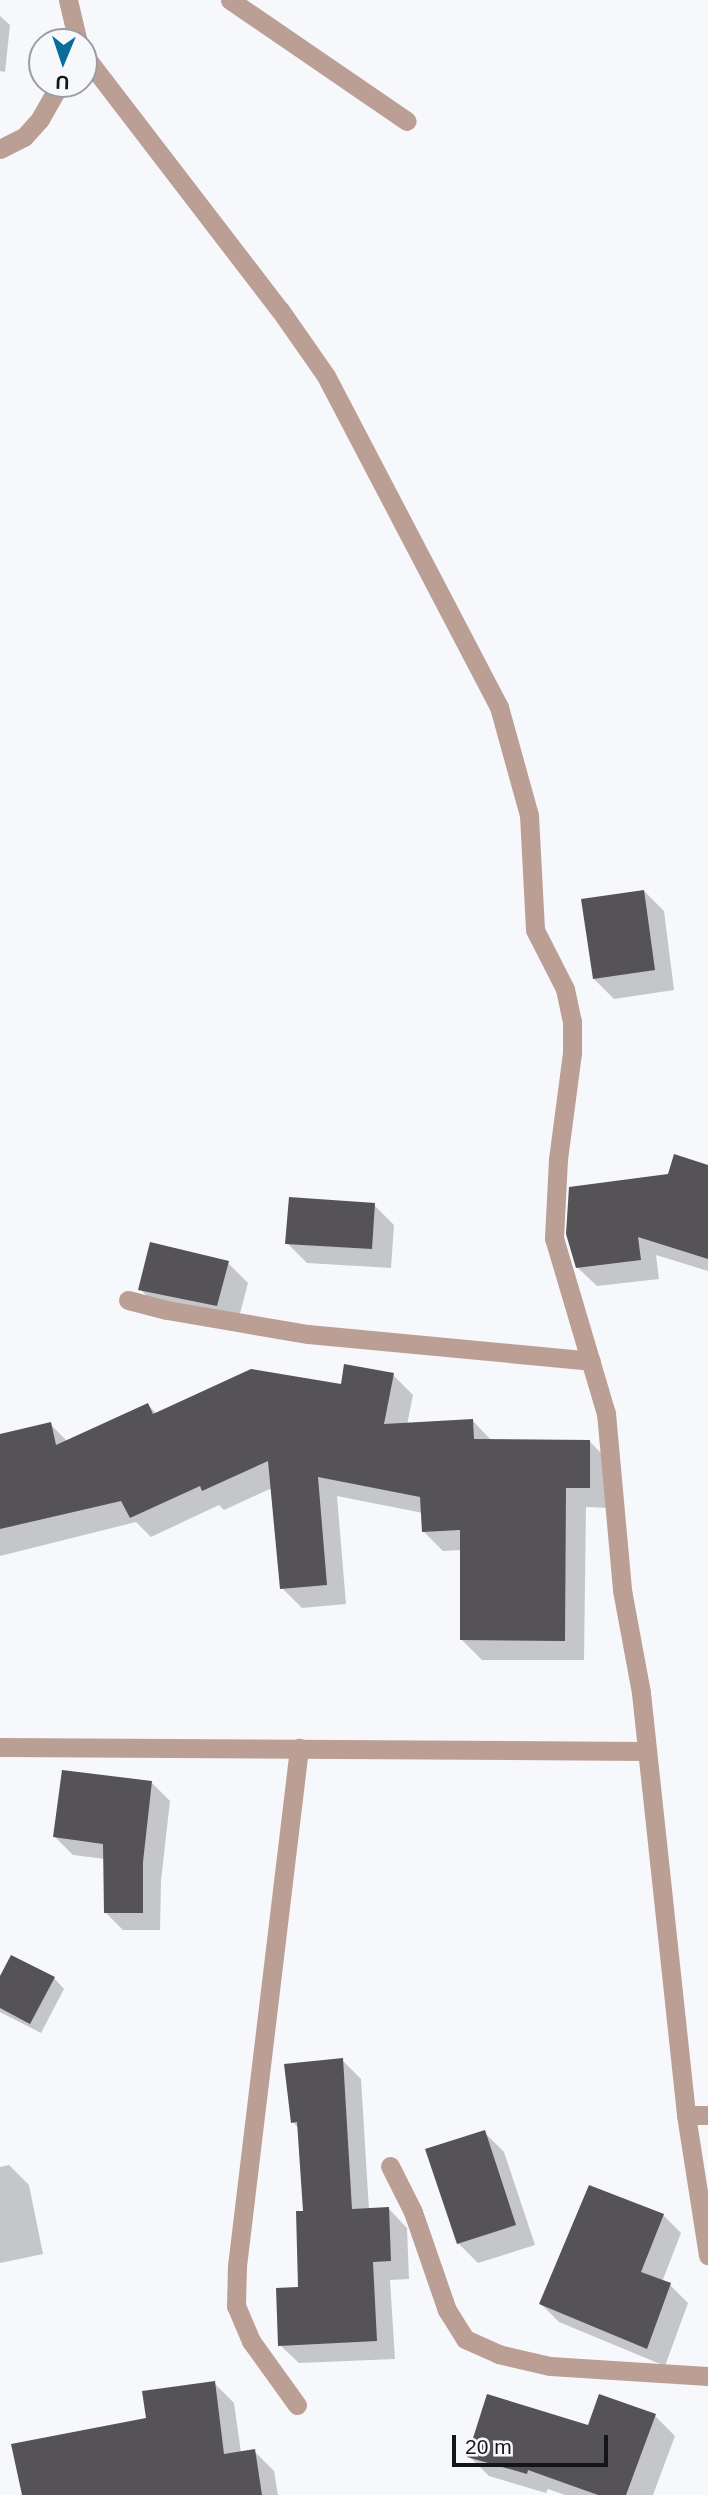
<!DOCTYPE html>
<html>
<head>
<meta charset="utf-8">
<style>
	body { margin:0 }
	#map { position:relative; width:708px; height:2495px; overflow:hidden; background:#f7f8fc; font-family:Helvetica,sans-serif }
	div>[style] { position:absolute }
	.shadow>* { inset:0; background:#0003 }
	.building>* { inset:0; background:#555355 }
	.minor>* { height:19px; margin:-9.5px; padding:0 9.5px; transform-origin:9.5px; border-radius:9.5px; background:#bb9f95 }
	span { translate:-50% -50%; white-space:nowrap; text-align:center; line-height:1.15; -webkit-text-stroke:7px #f7f8fc; paint-order:stroke }
	.north { position:absolute; left:28px; top:28px; width:70px; height:70px; box-sizing:border-box; background:#f7f8fc; border:2px solid #9c9da0; border-radius:50%; rotate:182deg; font-size:19px; font-weight:700; line-height:28px; text-align:center; color:#141516 }
	.north::after { content:''; display:block; margin:auto; width:24px; height:32px; background:#096d9b; clip-path:polygon(50% 0,100% 100%,50% 72%,0 100%) }
	.scale { position:absolute; left:452px; top:2435px; width:156px; height:32px; box-sizing:border-box; border:4px solid #141516; border-top:0; padding-left:9px; font-size:21px; line-height:24px; white-space:nowrap; color:#141516; -webkit-text-stroke:5px #f7f8fc; paint-order:stroke }
</style>
</head>
<body>
<div id="map">
	<div class="shadow">
		<i style="clip-path:polygon(0 16px,10px 25px,5px 72px,0 71px)"></i>
		<i style="clip-path:polygon(644px 891px,664px 911px,674px 990px,614px 999px,594px 979px)"></i>
		<i style="clip-path:polygon(708px 1166px,708px 1271px,656px 1255px,659px 1279px,597px 1286px,577px 1267px,669px 1176px)"></i>
		<i style="clip-path:polygon(374px 1205px,394px 1225px,391px 1268px,307px 1263px,287px 1243px)"></i>
		<i style="clip-path:polygon(228px 1263px,248px 1283px,237px 1325px,160px 1309px,140px 1289px)"></i>
		<i style="clip-path:polygon(393px 1375px,413px 1395px,407px 1425px,473px 1421px,492px 1441px,590px 1442px,610px 1462px,610px 1508px,586px 1507px,584px 1660px,482px 1660px,462px 1640px,462px 1550px,443px 1551px,423px 1531px,423px 1513px,337px 1496px,346px 1604px,302px 1608px,282px 1588px,272px 1488px,224px 1510px,219px 1505px,151px 1537px,136px 1522px,0 1556px,0 1436px,50px 1424px,68px 1442px,148px 1405px,157px 1414px,342px 1386px)"></i>
		<i style="clip-path:polygon(152px 1783px,170px 1801px,161px 1881px,160px 1930px,123px 1930px,105px 1912px,105px 1859px,73px 1855px,55px 1837px)"></i>
		<i style="clip-path:polygon(54px 1978px,64px 1989px,41px 2033px,0 2012px,0 1980px)"></i>
		<i style="clip-path:polygon(342px 2060px,361px 2079px,369px 2210px,389px 2209px,407px 2228px,409px 2279px,390px 2280px,395px 2359px,299px 2363px,280px 2345px,300px 2289px,305px 2213px,299px 2129px,293px 2122px)"></i>
		<i style="clip-path:polygon(484px 2132px,504px 2152px,535px 2245px,478px 2263px,458px 2243px)"></i>
		<i style="clip-path:polygon(9px 2165px,29px 2185px,43px 2254px,0 2263px,0 2167px)"></i>
		<i style="clip-path:polygon(663px 2215px,681px 2233px,662px 2282px,670px 2285px,688px 2303px,665px 2366px,559px 2322px,541px 2304px)"></i>
		<i style="clip-path:polygon(214px 2383px,234px 2403px,241px 2453px,254px 2451px,274px 2471px,278px 2495px,23px 2495px)"></i>
		<i style="clip-path:polygon(655px 2416px,675px 2436px,653px 2495px,565px 2495px,548px 2489px,546px 2493px,489px 2476px,469px 2456px,589px 2427px)"></i>
	</div>
	<div class="building">
		<i style="clip-path:polygon(644px 890px,655px 970px,593px 979px,581px 899px)"></i>
		<i style="clip-path:polygon(674px 1154px,708px 1165px,708px 1259px,638px 1237px,641px 1260px,576px 1268px,566px 1234px,569px 1187px,668px 1174px)"></i>
		<i style="clip-path:polygon(289px 1197px,375px 1203px,372px 1249px,285px 1244px)"></i>
		<i style="clip-path:polygon(150px 1242px,229px 1261px,217px 1306px,138px 1290px)"></i>
		<i style="clip-path:polygon(344px 1364px,394px 1373px,384px 1424px,473px 1419px,474px 1439px,590px 1440px,590px 1488px,566px 1488px,565px 1641px,460px 1640px,460px 1530px,422px 1532px,420px 1497px,318px 1477px,327px 1585px,280px 1589px,268px 1461px,202px 1491px,200px 1486px,130px 1518px,121px 1501px,0 1529px,0 1434px,51px 1422px,56px 1445px,148px 1403px,153px 1414px,251px 1369px,341px 1384px)"></i>
		<i style="clip-path:polygon(62px 1770px,152px 1781px,143px 1862px,143px 1913px,104px 1913px,103px 1844px,53px 1837px)"></i>
		<i style="clip-path:polygon(11px 1955px,55px 1977px,30px 2024px,0 2008px,0 1976px)"></i>
		<i style="clip-path:polygon(343px 2058px,352px 2209px,389px 2207px,391px 2261px,373px 2262px,377px 2341px,278px 2346px,276px 2288px,298px 2287px,296px 2211px,303px 2211px,297px 2122px,291px 2123px,284px 2064px)"></i>
		<i style="clip-path:polygon(485px 2130px,516px 2225px,457px 2244px,425px 2149px)"></i>
		<i style="clip-path:polygon(589px 2185px,664px 2214px,641px 2272px,671px 2283px,647px 2349px,539px 2304px)"></i>
		<i style="clip-path:polygon(215px 2381px,224px 2454px,255px 2449px,262px 2495px,22px 2495px,11px 2444px,146px 2418px,142px 2391px)"></i>
		<i style="clip-path:polygon(487px 2394px,588px 2425px,599px 2394px,656px 2414px,626px 2495px,598px 2495px,528px 2470px,527px 2474px,467px 2457px)"></i>
	</div>
	<div class="minor">
		<i style="left:68px;top:0;width:43px;rotate:76.6deg"></i>
		<i style="left:230px;top:0;width:214px;rotate:34.4deg"></i>
		<i style="left:84px;top:55px;width:322px;rotate:52.5deg"></i>
		<i style="left:280px;top:310px;width:80px;rotate:55.1deg"></i>
		<i style="left:326px;top:376px;width:373px;rotate:62.4deg"></i>
		<i style="left:499px;top:707px;width:112px;rotate:74.5deg"></i>
		<i style="left:529px;top:815px;width:115px;rotate:87deg"></i>
		<i style="left:535px;top:930px;width:66px;rotate:63deg"></i>
		<i style="left:565px;top:989px;width:33px;rotate:78deg"></i>
		<i style="left:572px;top:1021px;width:32px;rotate:90deg"></i>
		<i style="left:572px;top:1053px;width:107px;rotate:97.5deg"></i>
		<i style="left:558px;top:1159px;width:79px;rotate:92.9deg"></i>
		<i style="left:554px;top:1238px;width:183px;rotate:73.5deg"></i>
		<i style="left:606px;top:1413px;width:178px;rotate:84.8deg"></i>
		<i style="left:622px;top:1590px;width:105px;rotate:79.5deg"></i>
		<i style="left:641px;top:1693px;width:424px;rotate:83.9deg"></i>
		<i style="left:686px;top:2115px;width:142px;rotate:81.1deg"></i>
		<i style="left:0;top:149px;width:27px;rotate:-27deg"></i>
		<i style="left:24px;top:137px;width:24px;rotate:-48deg"></i>
		<i style="left:40px;top:119px;width:40px;rotate:-60.3deg"></i>
		<i style="left:128px;top:1300px;width:40px;rotate:14.4deg"></i>
		<i style="left:167px;top:1310px;width:143px;rotate:9.7deg"></i>
		<i style="left:308px;top:1334px;width:284px;rotate:5.4deg"></i>
		<i style="left:0;top:1747px;width:646px;rotate:0.35deg"></i>
		<i style="left:686px;top:2115px;width:22px"></i>
		<i style="left:390px;top:2166px;width:51px;rotate:63.4deg"></i>
		<i style="left:413px;top:2212px;width:104px;rotate:70.9deg"></i>
		<i style="left:447px;top:2310px;width:34px;rotate:58deg"></i>
		<i style="left:465px;top:2339px;width:36px;rotate:24deg"></i>
		<i style="left:498px;top:2354px;width:53px;rotate:13deg"></i>
		<i style="left:550px;top:2366px;width:158px;rotate:3.6deg"></i>
		<i style="left:297px;top:2405px;width:79px;rotate:-125.7deg"></i>
		<i style="left:251px;top:2341px;width:38px;rotate:-113deg"></i>
		<i style="left:236px;top:2306px;width:40px;rotate:-88.6deg"></i>
		<i style="left:237px;top:2266px;width:522px;rotate:-83.17deg"></i>
	</div>
	<div class="north">U</div>
	<div class="scale">20 m</div>
</div>
</body>
</html>
